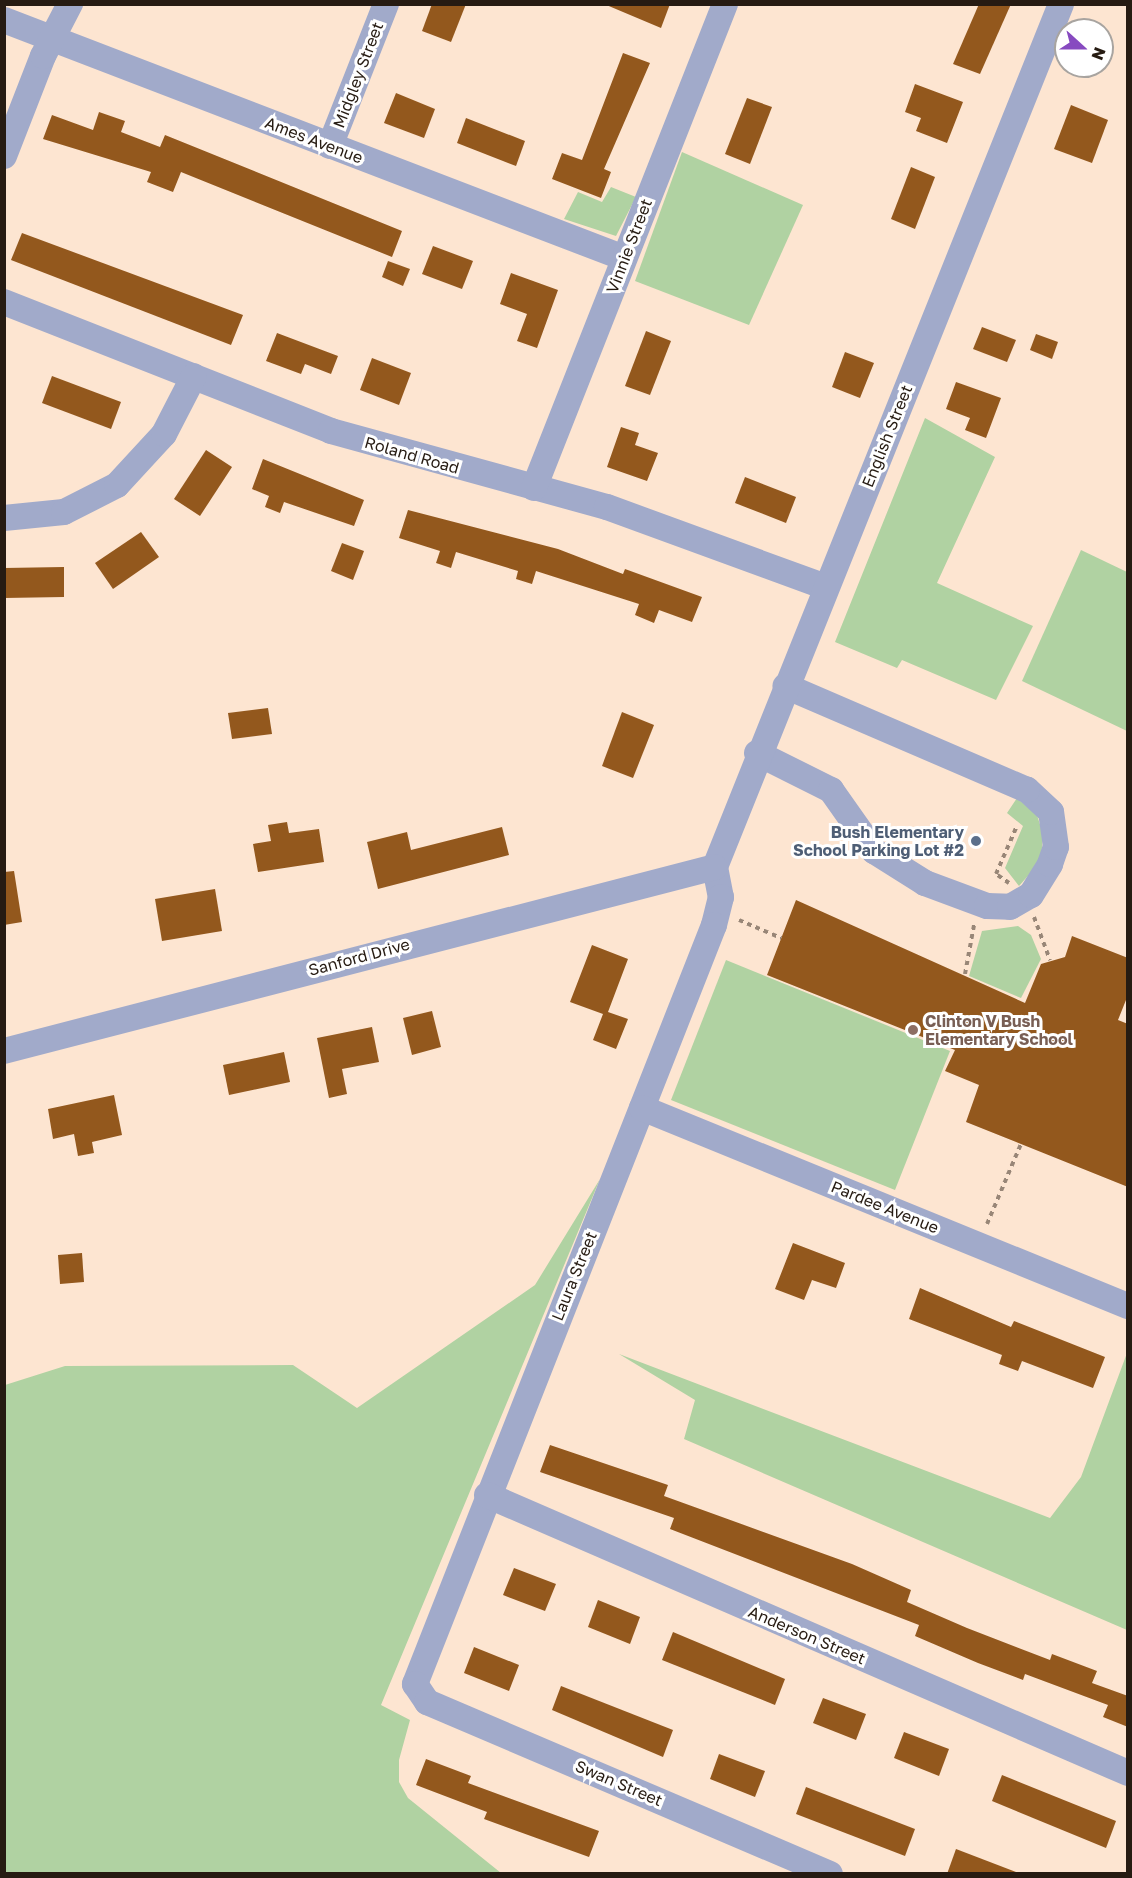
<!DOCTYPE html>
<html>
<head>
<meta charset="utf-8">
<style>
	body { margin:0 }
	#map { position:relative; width:1132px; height:1878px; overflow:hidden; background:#fde5d1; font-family:"Golos Text",sans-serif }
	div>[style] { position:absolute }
	.green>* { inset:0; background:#b0d2a2 }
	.building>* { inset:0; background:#93581d }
	.path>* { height:4px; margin-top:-2px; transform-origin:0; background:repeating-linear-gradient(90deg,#988677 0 4.5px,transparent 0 9px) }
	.minor>* { height:26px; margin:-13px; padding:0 13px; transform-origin:13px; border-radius:13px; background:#a1aaca }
	.dots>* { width:16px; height:16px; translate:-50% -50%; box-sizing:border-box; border:3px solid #fff; border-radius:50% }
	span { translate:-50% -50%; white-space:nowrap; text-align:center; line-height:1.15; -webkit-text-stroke:6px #fff; paint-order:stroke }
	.street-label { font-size:16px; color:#261b12 }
	.service-label { font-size:16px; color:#4e5e75; font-weight:700 }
	.right { translate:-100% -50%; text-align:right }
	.education-label { font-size:16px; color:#785e54; font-weight:700 }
	.left { translate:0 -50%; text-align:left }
	.frame { position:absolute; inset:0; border:6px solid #261b12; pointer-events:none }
	.north { position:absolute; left:1054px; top:18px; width:60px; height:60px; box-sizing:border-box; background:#fff; border:2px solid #a8a4a0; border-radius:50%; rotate:111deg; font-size:16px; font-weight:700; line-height:24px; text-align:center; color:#261b12 }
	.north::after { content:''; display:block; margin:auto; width:21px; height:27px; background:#874ac0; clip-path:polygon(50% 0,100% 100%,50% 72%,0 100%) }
</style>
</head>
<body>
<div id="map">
	<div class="green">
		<i style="clip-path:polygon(682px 152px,803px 205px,749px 325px,635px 281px)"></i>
		<i style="clip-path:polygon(611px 187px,636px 197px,616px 236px,564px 219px,578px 192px,602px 202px)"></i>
		<i style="clip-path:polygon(925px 418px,995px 457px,937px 583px,1033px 626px,996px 700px,902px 660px,897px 668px,835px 642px)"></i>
		<i style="clip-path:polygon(1081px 550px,1127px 572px,1127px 731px,1022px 681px)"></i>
		<i style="clip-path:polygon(1017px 798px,1037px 815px,1043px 834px,1041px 861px,1019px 886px,1005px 868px,1023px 826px,1007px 813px)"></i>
		<i style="clip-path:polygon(1018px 926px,1031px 935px,1041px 959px,1021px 998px,969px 976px,982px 931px)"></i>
		<i style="clip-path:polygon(726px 960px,950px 1051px,895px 1190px,671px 1100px)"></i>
		<i style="clip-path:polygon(600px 1179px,381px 1705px,410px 1720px,399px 1760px,399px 1782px,408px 1798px,501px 1873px,5px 1873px,5px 1385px,65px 1366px,293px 1365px,357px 1408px,535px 1285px)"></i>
		<i style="clip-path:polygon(1127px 1353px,1127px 1630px,684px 1439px,695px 1400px,619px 1354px,1050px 1518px,1081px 1477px)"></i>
	</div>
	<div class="building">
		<i style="clip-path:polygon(432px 4px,466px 4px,451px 42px,422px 31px)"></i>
		<i style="clip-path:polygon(604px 4px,670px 4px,661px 28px)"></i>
		<i style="clip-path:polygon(979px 4px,1011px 4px,980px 74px,953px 64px)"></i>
		<i style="clip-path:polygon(623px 53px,650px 63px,604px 169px,611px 172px,601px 198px,552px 179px,562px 153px,582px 160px)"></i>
		<i style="clip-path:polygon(915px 84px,963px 102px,947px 143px,916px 131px,921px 118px,905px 112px)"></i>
		<i style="clip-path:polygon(396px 93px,435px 109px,424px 138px,384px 123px)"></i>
		<i style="clip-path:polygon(747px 98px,772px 107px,750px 164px,725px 154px)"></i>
		<i style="clip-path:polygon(1071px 105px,1108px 120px,1092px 163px,1054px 149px)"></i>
		<i style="clip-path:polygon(99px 112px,125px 121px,121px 132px,160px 147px,165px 135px,402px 231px,392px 257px,181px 172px,173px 192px,147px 182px,151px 172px,43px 139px,52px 115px,93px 130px)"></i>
		<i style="clip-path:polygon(466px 118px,525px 141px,516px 166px,457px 143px)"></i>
		<i style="clip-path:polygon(911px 167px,935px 177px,915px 229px,891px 219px)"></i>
		<i style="clip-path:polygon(22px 233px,243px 315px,231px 345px,11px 260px)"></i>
		<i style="clip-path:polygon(433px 246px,473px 261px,462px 289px,422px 274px)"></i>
		<i style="clip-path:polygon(388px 261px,410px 269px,403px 286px,382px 277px)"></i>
		<i style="clip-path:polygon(511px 273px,558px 290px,537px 348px,517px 341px,527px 314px,500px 304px)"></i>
		<i style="clip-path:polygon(982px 327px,1016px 340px,1007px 362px,973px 349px)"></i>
		<i style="clip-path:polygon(646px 331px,671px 341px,650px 395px,625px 386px)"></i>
		<i style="clip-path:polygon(277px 333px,338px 356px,331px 374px,305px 364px,301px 374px,266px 361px)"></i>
		<i style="clip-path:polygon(1036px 334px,1058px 342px,1052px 359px,1030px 350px)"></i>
		<i style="clip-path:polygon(845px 352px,874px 363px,860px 398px,832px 387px)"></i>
		<i style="clip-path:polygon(372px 358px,411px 373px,399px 405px,360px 390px)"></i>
		<i style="clip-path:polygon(52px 376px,121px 402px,111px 429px,42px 403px)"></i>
		<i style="clip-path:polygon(956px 382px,1001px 398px,986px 438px,965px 430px,970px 418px,946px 409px)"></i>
		<i style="clip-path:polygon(621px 427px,639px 433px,635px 445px,658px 453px,647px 481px,607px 467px)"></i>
		<i style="clip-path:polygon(206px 450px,232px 467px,200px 516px,174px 499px)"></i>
		<i style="clip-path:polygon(263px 459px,364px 500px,354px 526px,284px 502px,280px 513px,265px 507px,269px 496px,252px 489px)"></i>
		<i style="clip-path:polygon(745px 477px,796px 497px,786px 523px,735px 503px)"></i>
		<i style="clip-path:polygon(408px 510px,558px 549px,623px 574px,625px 569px,702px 597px,692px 622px,659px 610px,654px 623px,635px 615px,639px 604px,536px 571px,532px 584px,516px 579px,518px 571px,456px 552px,451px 568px,436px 563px,440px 551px,399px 538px)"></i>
		<i style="clip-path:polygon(141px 532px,159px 557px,113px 589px,95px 563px)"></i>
		<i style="clip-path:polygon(342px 543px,364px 551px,353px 580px,331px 571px)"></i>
		<i style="clip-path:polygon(64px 567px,64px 597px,4px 598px,4px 568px)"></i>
		<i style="clip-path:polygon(268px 708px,272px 734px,232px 739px,228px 713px)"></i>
		<i style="clip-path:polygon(622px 712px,654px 725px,633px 778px,602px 766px)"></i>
		<i style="clip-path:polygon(287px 822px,289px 833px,319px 829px,324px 862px,258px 872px,253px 844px,271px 841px,268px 825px)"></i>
		<i style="clip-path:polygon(502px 827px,509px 855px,378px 889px,367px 842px,407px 832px,411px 850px)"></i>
		<i style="clip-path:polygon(14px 871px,22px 922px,4px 925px,4px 872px)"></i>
		<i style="clip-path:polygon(215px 889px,222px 931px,162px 941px,155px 899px)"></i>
		<i style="clip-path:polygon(796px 900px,1025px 1003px,1041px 964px,1065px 957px,1072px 936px,1128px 958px,1128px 995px,1118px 1020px,1128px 1024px,1128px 1187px,966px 1122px,979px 1085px,945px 1071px,955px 1050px,767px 975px)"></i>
		<i style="clip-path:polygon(592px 945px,628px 959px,608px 1012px,628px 1019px,616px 1049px,593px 1040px,603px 1014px,570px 1002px)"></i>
		<i style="clip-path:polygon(432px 1011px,441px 1047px,412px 1055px,403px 1018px)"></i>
		<i style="clip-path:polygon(372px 1027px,379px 1062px,342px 1069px,347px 1094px,329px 1098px,317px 1038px)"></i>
		<i style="clip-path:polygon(284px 1052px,290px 1082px,229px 1095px,223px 1065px)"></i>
		<i style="clip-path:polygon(114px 1095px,122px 1135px,92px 1142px,94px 1153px,78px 1156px,74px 1134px,53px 1139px,48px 1109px)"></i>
		<i style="clip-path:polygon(793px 1243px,845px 1263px,836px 1288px,812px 1280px,804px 1300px,775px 1289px)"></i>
		<i style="clip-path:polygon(82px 1253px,84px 1282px,60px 1284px,58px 1255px)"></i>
		<i style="clip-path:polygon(920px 1288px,1011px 1327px,1014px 1321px,1105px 1357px,1093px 1388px,1022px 1361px,1018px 1371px,999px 1364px,1002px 1355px,909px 1319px)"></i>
		<i style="clip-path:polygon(550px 1445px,668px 1485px,664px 1496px,852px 1564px,911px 1590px,907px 1602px,967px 1628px,1050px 1660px,1052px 1654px,1097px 1671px,1092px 1683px,1128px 1696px,1128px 1727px,1103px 1717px,1108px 1705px,1025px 1674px,1023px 1680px,978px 1663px,915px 1636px,919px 1625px,670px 1529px,674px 1518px,540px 1472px)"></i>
		<i style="clip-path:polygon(514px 1568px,556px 1584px,545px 1611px,503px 1595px)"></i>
		<i style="clip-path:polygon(598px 1600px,640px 1617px,630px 1644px,588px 1627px)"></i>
		<i style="clip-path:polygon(673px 1632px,785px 1679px,775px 1705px,662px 1660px)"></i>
		<i style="clip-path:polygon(474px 1647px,519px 1665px,509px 1691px,464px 1673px)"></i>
		<i style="clip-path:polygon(561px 1686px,673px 1730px,663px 1757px,552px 1710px)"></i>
		<i style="clip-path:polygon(823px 1698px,866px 1714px,856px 1740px,813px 1723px)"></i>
		<i style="clip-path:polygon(904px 1732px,949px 1749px,939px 1776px,894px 1758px)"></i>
		<i style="clip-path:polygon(719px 1754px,765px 1771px,755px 1797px,710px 1779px)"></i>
		<i style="clip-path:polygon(426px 1759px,471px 1776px,468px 1783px,599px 1831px,589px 1857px,484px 1819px,487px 1812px,416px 1785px)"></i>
		<i style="clip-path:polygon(1002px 1775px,1116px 1821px,1106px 1848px,992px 1801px)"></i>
		<i style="clip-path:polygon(806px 1787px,915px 1829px,905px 1856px,796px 1814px)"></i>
		<i style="clip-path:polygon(956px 1849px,1016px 1872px,1016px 1874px,947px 1874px)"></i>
	</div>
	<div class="path">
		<i style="left:1009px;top:883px;width:16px;rotate:-145deg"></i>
		<i style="left:996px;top:874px;width:50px;rotate:-66.5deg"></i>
		<i style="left:1034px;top:917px;width:46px;rotate:69.6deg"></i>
		<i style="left:739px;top:920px;width:46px;rotate:23.2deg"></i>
		<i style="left:965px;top:974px;width:50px;rotate:-79.6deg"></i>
		<i style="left:987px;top:1224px;width:87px;rotate:-67deg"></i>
	</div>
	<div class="minor">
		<i style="left:4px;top:20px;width:664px;rotate:21deg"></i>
		<i style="left:330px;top:146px;width:153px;rotate:-68.5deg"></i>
		<i style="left:4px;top:156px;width:107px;rotate:-68.7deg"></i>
		<i style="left:43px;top:56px;width:59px;rotate:-62.6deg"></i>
		<i style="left:4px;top:302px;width:352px;rotate:21.5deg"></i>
		<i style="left:331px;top:431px;width:286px;rotate:15.4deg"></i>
		<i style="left:607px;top:507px;width:233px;rotate:20.1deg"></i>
		<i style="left:534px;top:488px;width:520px;rotate:-68.46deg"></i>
		<i style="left:4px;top:518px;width:60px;rotate:-5.7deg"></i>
		<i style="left:64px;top:512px;width:59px;rotate:-27deg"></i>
		<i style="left:117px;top:485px;width:69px;rotate:-47.3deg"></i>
		<i style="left:164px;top:434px;width:65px;rotate:-62.7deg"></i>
		<i style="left:757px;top:753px;width:83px;rotate:26.6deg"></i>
		<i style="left:831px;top:790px;width:75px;rotate:54.8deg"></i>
		<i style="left:874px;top:851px;width:60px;rotate:32.1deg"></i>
		<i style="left:925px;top:883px;width:66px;rotate:20.4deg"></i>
		<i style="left:987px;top:906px;width:23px;rotate:2deg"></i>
		<i style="left:1010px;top:907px;width:24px;rotate:-30deg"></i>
		<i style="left:1031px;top:895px;width:36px;rotate:-58deg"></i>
		<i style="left:1050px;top:864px;width:18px;rotate:-71deg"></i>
		<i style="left:1056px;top:847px;width:35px;rotate:-98deg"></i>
		<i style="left:1051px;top:812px;width:33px;rotate:-137deg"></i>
		<i style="left:1027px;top:790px;width:263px;rotate:-156.7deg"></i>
		<i style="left:715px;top:867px;width:31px;rotate:79deg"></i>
		<i style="left:721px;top:897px;width:29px;rotate:104deg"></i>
		<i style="left:714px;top:925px;width:816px;rotate:111.5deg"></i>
		<i style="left:415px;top:1684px;width:22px;rotate:56deg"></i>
		<i style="left:427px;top:1702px;width:438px;rotate:23.1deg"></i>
		<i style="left:715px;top:867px;width:930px;rotate:-68.15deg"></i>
		<i style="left:4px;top:1051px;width:734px;rotate:-14.51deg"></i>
		<i style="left:642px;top:1108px;width:525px;rotate:22.17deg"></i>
		<i style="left:487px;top:1495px;width:699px;rotate:23.45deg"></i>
	</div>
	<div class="dots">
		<i style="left:976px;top:841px;background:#5c6f8a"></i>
		<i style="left:913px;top:1030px;background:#8d6e63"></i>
	</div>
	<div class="street-label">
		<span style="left:358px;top:75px;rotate:-69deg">Midgley Street</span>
		<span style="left:314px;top:140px;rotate:21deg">Ames Avenue</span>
		<span style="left:629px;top:246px;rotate:-69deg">Vinnie Street</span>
		<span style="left:887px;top:436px;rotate:-68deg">English Street</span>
		<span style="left:412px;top:455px;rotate:16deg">Roland Road</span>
		<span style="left:359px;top:957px;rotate:-15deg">Sanford Drive</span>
		<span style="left:885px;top:1207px;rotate:22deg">Pardee Avenue</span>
		<span style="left:574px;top:1276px;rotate:-68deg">Laura Street</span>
		<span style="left:807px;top:1635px;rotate:23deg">Anderson Street</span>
		<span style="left:619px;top:1783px;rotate:23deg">Swan Street</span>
	</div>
	<div class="service-label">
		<span class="right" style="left:964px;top:841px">Bush Elementary<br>School Parking Lot #2</span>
	</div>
	<div class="education-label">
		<span class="left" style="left:925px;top:1030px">Clinton V Bush<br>Elementary School</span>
	</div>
	<div class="frame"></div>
	<div class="north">N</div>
</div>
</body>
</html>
